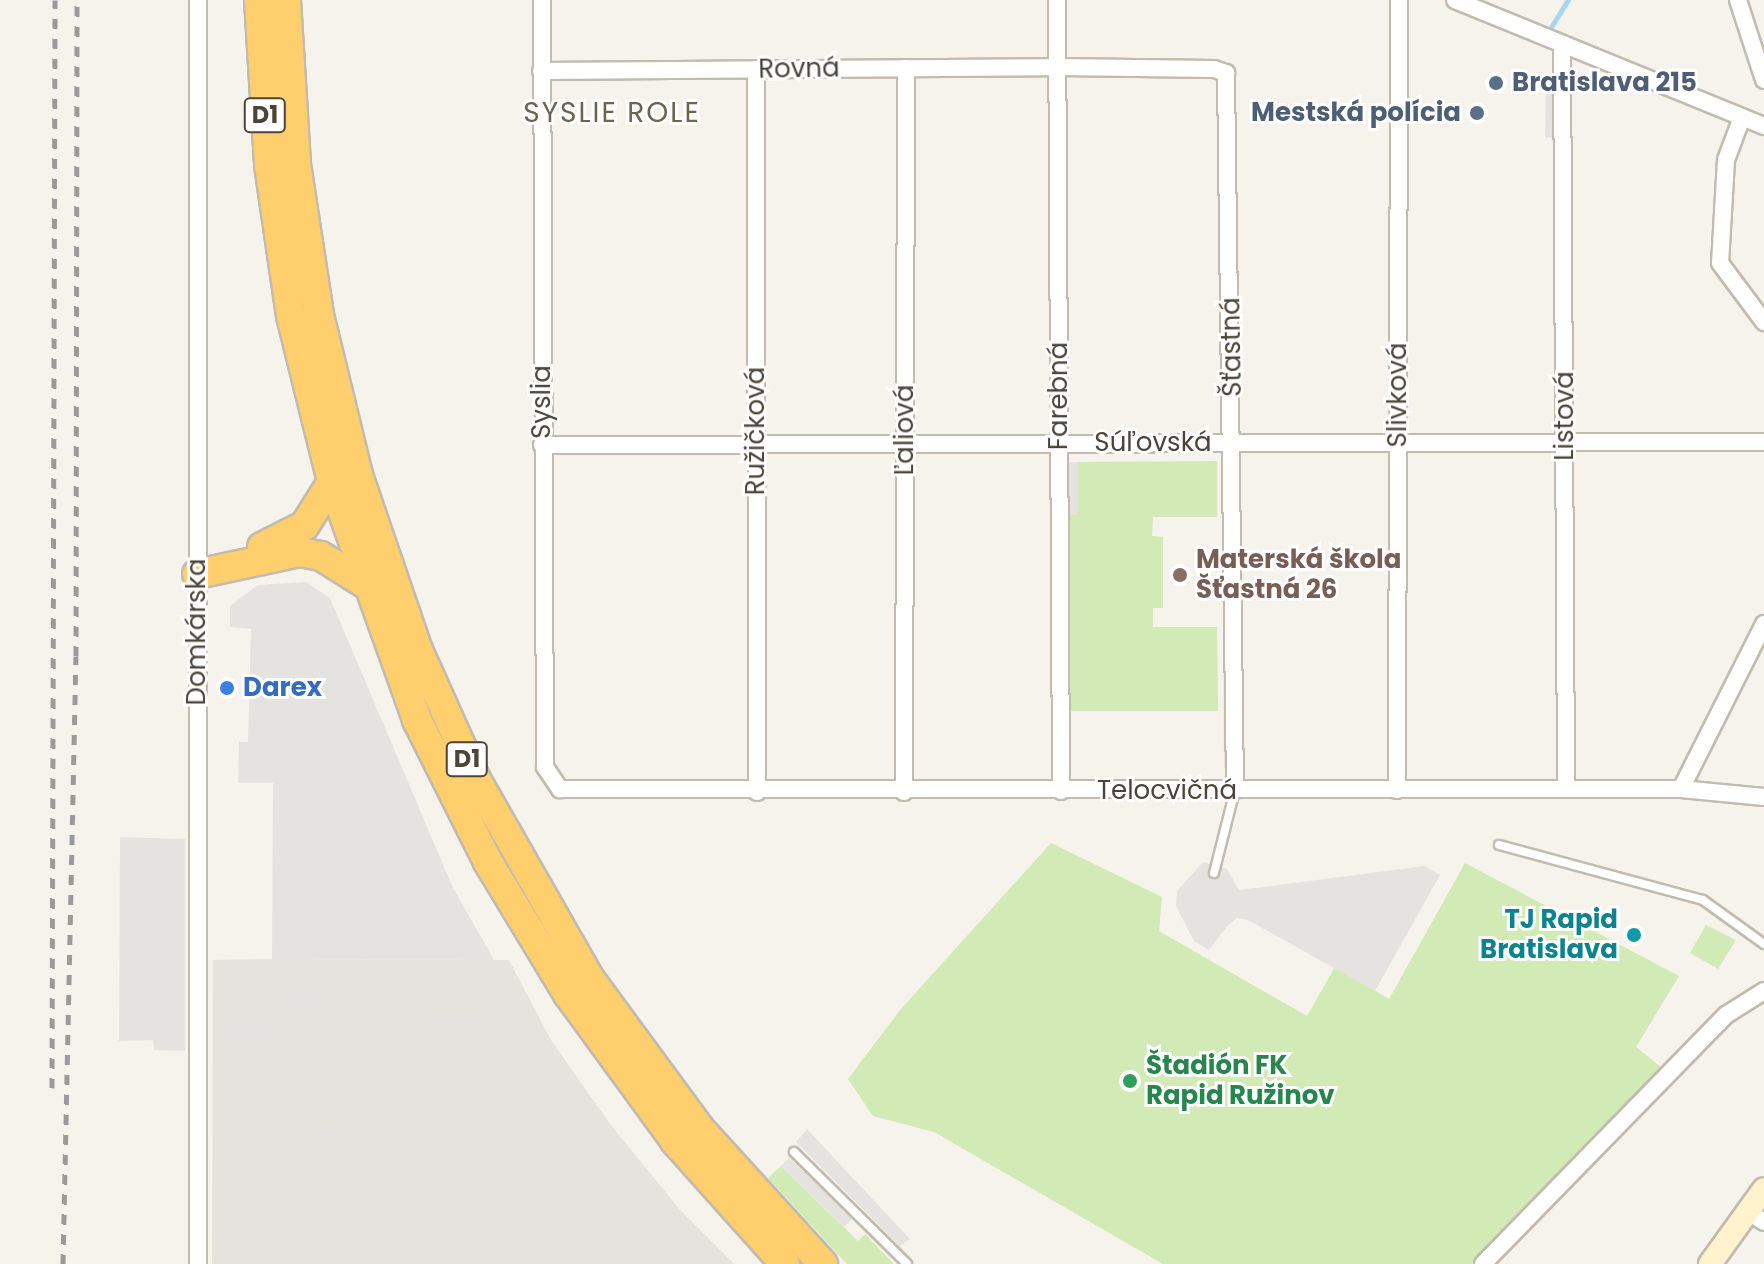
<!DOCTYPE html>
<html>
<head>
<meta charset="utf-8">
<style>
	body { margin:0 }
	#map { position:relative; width:1764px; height:1264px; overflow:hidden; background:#f6f3ec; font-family:Poppins,sans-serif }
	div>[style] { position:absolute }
	.industrial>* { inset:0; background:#e6e2dd }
	.green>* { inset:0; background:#d2eab5 }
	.parking>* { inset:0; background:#e5e3e0 }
	.stream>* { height:5px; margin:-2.5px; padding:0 2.5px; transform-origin:2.5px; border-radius:2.5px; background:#a9d4f2 }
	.roads { filter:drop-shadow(2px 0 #c2bbae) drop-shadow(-2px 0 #c2bbae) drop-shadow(0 2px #c2bbae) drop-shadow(0 -2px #c2bbae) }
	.lane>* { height:8px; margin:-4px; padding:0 4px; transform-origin:4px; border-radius:4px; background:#fff }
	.street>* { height:16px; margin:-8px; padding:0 8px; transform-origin:8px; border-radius:8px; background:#fff }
	.secondary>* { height:22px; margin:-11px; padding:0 11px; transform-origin:11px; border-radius:11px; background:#fff3cd }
	.highway>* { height:28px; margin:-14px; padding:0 14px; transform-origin:14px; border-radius:14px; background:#ffcf6e }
	.rail>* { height:5px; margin-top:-2.5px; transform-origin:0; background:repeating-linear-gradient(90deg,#9a9a9a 0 10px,transparent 0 20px) }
	.dots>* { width:22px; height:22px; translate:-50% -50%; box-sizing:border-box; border:4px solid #fff; border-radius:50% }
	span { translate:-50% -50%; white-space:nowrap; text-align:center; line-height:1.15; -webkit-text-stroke:6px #fff; paint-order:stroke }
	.shield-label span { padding:2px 6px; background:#fff; border:2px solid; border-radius:6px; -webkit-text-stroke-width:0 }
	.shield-label { font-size:24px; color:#4b4439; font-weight:700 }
	.street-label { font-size:26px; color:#4b4439 }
	.service-label { font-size:26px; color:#4e5e75; font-weight:700 }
	.left { translate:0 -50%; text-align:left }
	.right { translate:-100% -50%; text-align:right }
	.education-label { font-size:26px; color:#785e54; font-weight:700 }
	.shop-label { font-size:26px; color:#366cbe; font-weight:700 }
	.culture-label { font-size:26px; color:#0d838f; font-weight:700 }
	.leisure-label { font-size:26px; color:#27864d; font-weight:700 }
	.neighbourhood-label { font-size:28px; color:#6e6250; letter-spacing:2px }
</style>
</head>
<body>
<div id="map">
	<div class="industrial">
		<i style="clip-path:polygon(272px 959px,509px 960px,551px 1040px,610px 1124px,681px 1211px,734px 1264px,212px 1264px,213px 960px)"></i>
	</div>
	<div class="green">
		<i style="clip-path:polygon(1217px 461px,1217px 517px,1153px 517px,1152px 536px,1163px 537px,1163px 608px,1153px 608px,1153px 627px,1217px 627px,1218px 711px,1067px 711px,1067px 515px,1078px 514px,1078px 462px)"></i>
		<i style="clip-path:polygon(1051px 843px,1162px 897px,1159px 931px,1307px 1016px,1335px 967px,1389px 999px,1465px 863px,1679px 976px,1636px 1047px,1661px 1067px,1472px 1264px,1163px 1264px,934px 1132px,873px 1116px,848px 1079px,900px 1010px)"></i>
		<i style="clip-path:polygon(1706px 925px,1736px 940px,1718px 969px,1690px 953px)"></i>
		<i style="clip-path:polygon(781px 1166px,858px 1241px,865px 1234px,894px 1264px,847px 1264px,768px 1178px)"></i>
	</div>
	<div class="parking">
		<i style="clip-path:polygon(1556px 82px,1556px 137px,1545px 138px,1546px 83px)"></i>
		<i style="clip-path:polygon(1067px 462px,1078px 462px,1078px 515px,1067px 515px)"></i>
		<i style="clip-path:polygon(1222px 462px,1227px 462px,1229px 768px,1224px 768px)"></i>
		<i style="clip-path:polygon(306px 582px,330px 598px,453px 888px,494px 960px,272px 959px,273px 783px,238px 783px,239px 742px,248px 742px,251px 629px,230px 627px,230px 606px,258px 585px)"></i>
		<i style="clip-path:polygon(120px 837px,185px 839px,185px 1051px,154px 1050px,153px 1040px,119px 1041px)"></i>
		<i style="clip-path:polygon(1203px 862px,1227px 869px,1239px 890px,1425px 866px,1440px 875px,1375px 991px,1248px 920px,1237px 918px,1227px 926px,1209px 950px,1194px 941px,1176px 906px,1177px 891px)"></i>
		<i style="clip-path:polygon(319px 988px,319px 1009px,284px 1010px,283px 989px)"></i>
		<i style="clip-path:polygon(493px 1020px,488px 1030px,341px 1031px,347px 1021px)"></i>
		<i style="clip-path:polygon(279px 1027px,279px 1041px,222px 1042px,222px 1028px)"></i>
		<i style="clip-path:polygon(807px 1129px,910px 1239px,900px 1246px,796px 1142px)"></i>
		<i style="clip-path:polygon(293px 1131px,343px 1132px,343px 1143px,293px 1142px)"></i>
		<i style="clip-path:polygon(789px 1158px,853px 1218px,844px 1227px,781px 1166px)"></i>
	</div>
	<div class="stream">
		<i style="left:1551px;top:27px;width:32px;rotate:-58deg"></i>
	</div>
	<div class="roads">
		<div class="lane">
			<i style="left:1499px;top:845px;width:211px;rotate:15.1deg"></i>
			<i style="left:1703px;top:900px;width:75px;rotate:35.8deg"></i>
			<i style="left:1214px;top:873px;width:86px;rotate:-75.8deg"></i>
			<i style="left:794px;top:1152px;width:159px;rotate:44.7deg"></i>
		</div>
		<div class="street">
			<i style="left:198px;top:0;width:1264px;rotate:90deg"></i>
			<i style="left:542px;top:0;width:767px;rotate:89.78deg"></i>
			<i style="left:545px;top:767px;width:27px;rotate:56deg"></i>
			<i style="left:560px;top:789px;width:1121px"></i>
			<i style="left:1681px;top:789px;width:83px;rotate:5.5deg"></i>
			<i style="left:1057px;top:0;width:791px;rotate:89.71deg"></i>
			<i style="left:1455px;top:0;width:334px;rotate:22.2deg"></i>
			<i style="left:1738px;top:0;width:84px;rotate:72deg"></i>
			<i style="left:1562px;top:44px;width:745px;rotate:89.69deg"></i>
			<i style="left:756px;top:69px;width:723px;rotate:89.92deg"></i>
			<i style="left:541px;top:71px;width:517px;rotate:-0.44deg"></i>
			<i style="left:1058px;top:67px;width:156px;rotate:0.7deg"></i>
			<i style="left:1214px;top:69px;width:13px;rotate:18deg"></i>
			<i style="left:1226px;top:73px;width:717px;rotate:89.28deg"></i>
			<i style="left:1742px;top:117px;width:46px;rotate:110.4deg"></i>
			<i style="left:1726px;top:160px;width:103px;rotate:93.3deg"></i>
			<i style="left:1720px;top:263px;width:74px;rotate:53.3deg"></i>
			<i style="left:542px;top:445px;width:1222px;rotate:-0.14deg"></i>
			<i style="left:1681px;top:789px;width:185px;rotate:-63.3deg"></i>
			<i style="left:1397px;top:790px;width:790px;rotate:-89.85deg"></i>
			<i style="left:904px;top:792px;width:724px;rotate:-89.84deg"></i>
			<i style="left:1747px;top:1211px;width:20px;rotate:33deg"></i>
			<i style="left:1483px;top:1264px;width:348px;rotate:-45.7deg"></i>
			<i style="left:1726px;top:1015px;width:45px;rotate:-32.3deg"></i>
		</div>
		<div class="secondary">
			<i style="left:1710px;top:1264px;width:92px;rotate:-54.2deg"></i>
		</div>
		<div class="highway">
			<i style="left:259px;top:0;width:165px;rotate:86.5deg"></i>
			<i style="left:269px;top:165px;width:153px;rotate:81.7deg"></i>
			<i style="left:291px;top:316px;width:171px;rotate:76.1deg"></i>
			<i style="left:332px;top:482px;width:253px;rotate:70.3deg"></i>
			<i style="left:417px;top:720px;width:159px;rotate:63.4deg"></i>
			<i style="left:488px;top:862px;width:154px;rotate:58.8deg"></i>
			<i style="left:568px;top:994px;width:182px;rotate:53.9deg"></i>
			<i style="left:675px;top:1141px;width:165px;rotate:48.2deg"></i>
			<i style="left:286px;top:0;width:164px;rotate:86.5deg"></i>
			<i style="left:296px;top:164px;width:153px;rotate:81.3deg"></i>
			<i style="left:319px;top:315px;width:165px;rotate:76.3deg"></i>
			<i style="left:358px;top:475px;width:185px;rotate:71.1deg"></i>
			<i style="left:418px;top:650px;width:144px;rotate:65.8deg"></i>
			<i style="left:477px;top:781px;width:228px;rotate:60.3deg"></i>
			<i style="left:590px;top:979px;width:187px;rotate:53.7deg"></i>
			<i style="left:701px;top:1130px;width:181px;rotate:47.7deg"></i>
			<i style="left:262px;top:547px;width:48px;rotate:-27.1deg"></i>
			<i style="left:305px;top:525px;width:51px;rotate:-57.9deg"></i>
			<i style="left:197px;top:574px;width:105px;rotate:-12.1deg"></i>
			<i style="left:300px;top:552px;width:21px;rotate:11deg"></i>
			<i style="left:321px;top:556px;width:51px;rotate:32.1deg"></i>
		</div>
	</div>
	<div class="rail">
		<i style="left:52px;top:1088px;width:1088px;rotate:-89.84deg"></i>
		<i style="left:63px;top:1264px;width:608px;rotate:-88.78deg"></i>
		<i style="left:76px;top:656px;width:656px;rotate:-89.91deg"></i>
	</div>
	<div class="dots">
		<i style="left:1496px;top:83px;background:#5c6f8a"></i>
		<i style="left:1477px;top:113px;background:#5c6f8a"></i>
		<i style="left:1180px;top:575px;background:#8d6e63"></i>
		<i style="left:227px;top:688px;background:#3f7fe0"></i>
		<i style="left:1634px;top:935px;background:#0f9aa8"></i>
		<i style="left:1130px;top:1081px;background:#2e9e5b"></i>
	</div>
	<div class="shield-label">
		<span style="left:265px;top:115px">D1</span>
		<span style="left:467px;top:759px">D1</span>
	</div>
	<div class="street-label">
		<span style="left:799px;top:69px;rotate:-1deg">Rovná</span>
		<span style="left:1232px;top:347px;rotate:-91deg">Šťastná</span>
		<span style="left:1398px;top:395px;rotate:-90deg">Slivková</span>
		<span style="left:1059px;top:396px;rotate:-90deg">Farebná</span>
		<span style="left:542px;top:402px;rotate:-90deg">Syslia</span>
		<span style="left:1565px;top:416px;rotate:-90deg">Listová</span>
		<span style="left:905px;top:430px;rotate:-90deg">Ľaliová</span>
		<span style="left:756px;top:431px;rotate:-90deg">Ružičková</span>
		<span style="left:1153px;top:443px">Súľovská</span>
		<span style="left:197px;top:632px;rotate:-90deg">Domkárska</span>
		<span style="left:1167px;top:791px">Telocvičná</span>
	</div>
	<div class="service-label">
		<span class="left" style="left:1512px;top:83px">Bratislava 215</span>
		<span class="right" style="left:1461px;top:113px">Mestská polícia</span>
	</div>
	<div class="education-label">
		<span class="left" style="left:1196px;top:575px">Materská škola<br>Šťastná 26</span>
	</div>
	<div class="shop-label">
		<span class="left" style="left:243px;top:688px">Darex</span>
	</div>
	<div class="culture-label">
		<span class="right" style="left:1618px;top:935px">TJ Rapid<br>Bratislava</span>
	</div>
	<div class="leisure-label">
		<span class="left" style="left:1146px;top:1081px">Štadión FK<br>Rapid Ružinov</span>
	</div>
	<div class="neighbourhood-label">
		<span style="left:612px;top:113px">SYSLIE ROLE</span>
	</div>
</div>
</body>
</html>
